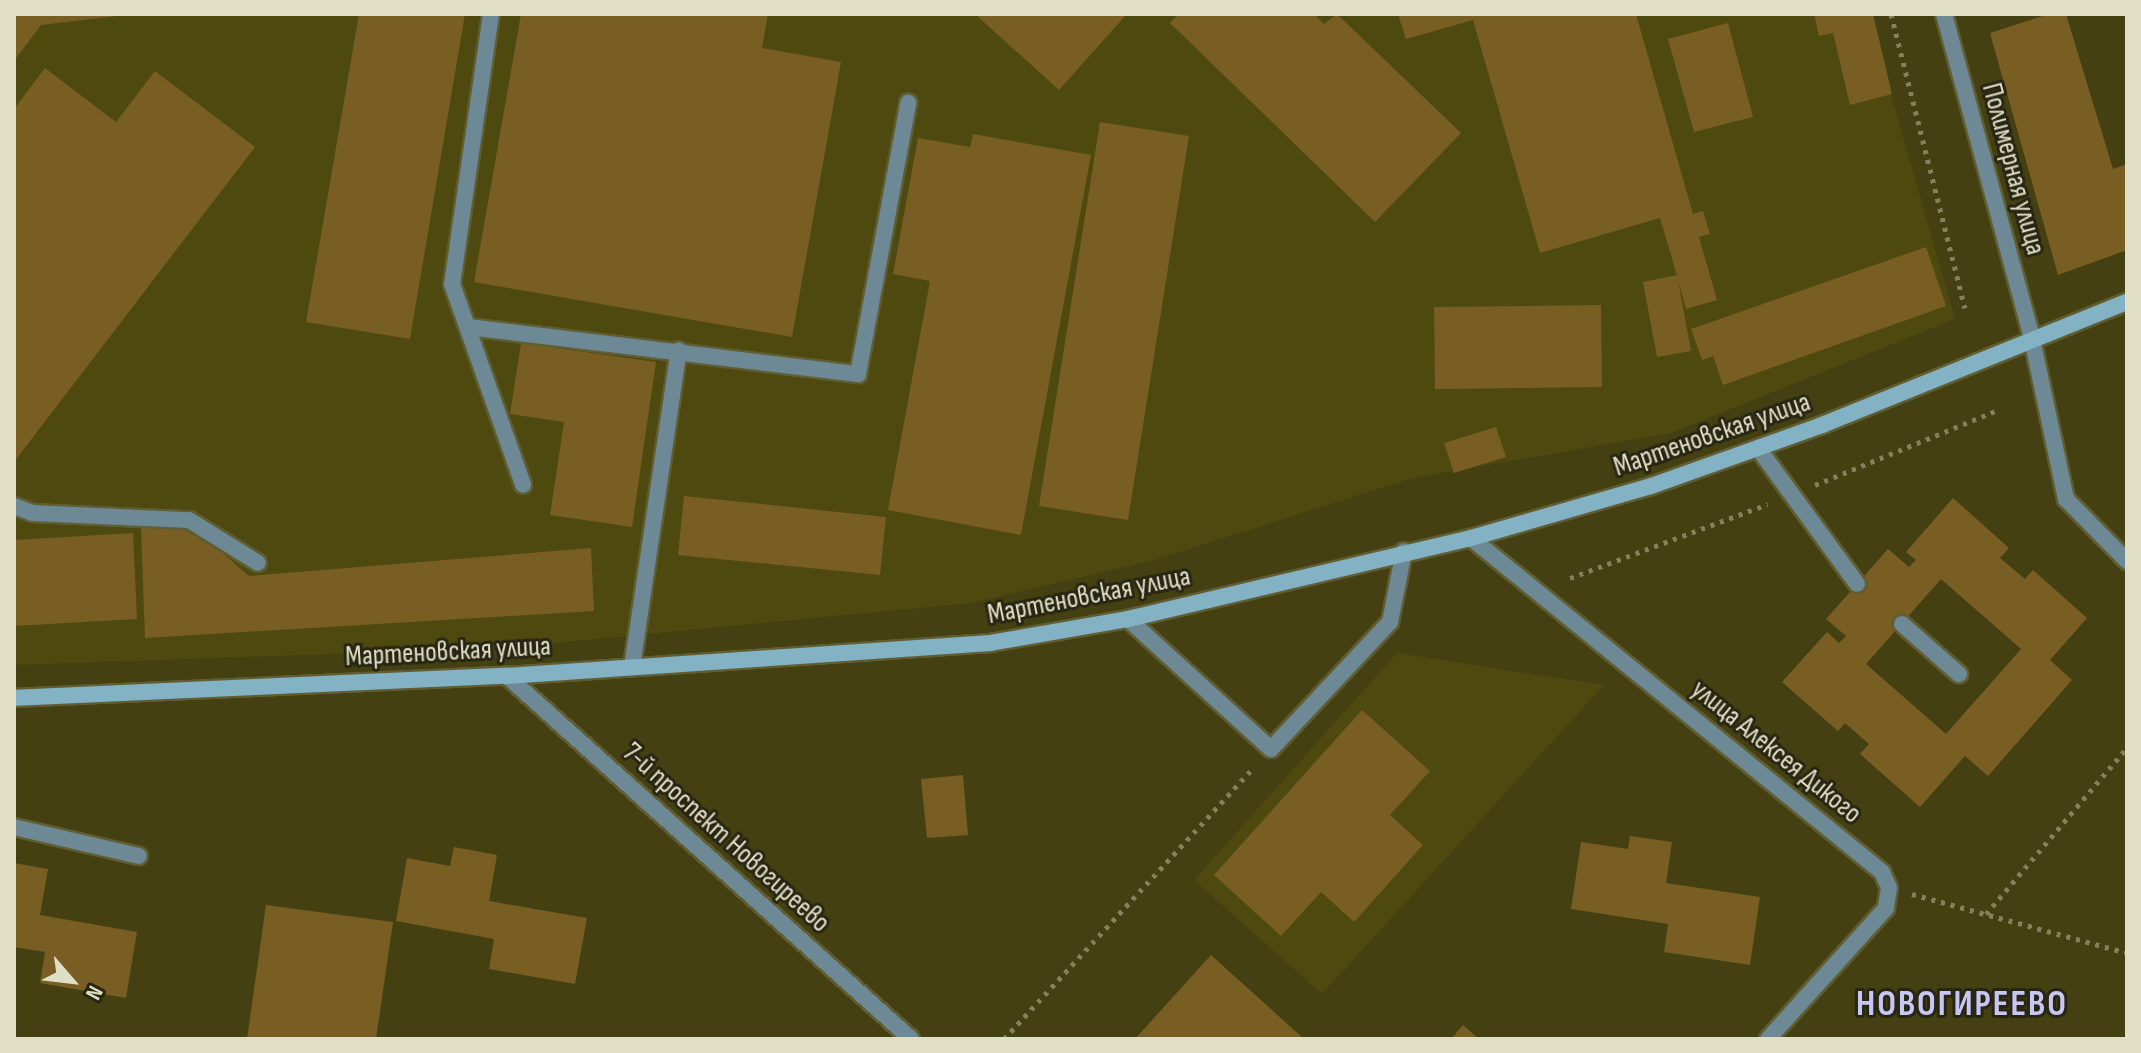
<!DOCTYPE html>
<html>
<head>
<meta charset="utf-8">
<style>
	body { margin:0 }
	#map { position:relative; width:2141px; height:1053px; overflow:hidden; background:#444011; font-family:"Sofia Sans Condensed",sans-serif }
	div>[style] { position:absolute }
	.built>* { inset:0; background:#4e490f }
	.building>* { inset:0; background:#785e23 }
	.path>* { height:5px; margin-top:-2.5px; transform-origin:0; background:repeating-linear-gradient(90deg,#84815b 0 4px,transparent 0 10px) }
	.roads { filter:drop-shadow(2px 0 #605d32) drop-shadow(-2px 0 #605d32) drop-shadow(0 2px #605d32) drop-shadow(0 -2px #605d32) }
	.lane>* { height:16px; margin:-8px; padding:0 8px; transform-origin:8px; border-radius:8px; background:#6c8995 }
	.street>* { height:16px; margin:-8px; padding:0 8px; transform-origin:8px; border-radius:8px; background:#6c8995 }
	.secondary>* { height:16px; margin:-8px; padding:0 8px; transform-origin:8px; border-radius:8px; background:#83b2c5 }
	span { translate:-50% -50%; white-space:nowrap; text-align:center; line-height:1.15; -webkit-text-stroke:6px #282613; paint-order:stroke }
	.street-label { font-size:28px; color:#e0dfc6 }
	.district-label { font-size:36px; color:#c7c7f3; font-weight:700; letter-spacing:2px }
	.frame { position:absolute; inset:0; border:16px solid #e0dfc6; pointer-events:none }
	.north { position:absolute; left:32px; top:941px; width:80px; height:80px; -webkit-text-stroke:6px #282613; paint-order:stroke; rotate:118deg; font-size:22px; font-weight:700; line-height:32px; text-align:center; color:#e0dfc6 }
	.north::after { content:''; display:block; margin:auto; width:28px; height:36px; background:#e0dfc6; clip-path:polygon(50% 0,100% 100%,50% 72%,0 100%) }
</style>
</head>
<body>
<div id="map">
	<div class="built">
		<i style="clip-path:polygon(14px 14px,1868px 14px,1955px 319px,1671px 433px,1413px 478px,1154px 560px,971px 603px,502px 648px,14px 665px)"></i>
		<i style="clip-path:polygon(1397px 653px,1604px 685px,1322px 994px,1194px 880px)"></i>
	</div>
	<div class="building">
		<i style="clip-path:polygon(14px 14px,116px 14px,117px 16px,41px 25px,14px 61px)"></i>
		<i style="clip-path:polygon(359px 14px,465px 14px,410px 339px,306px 322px)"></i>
		<i style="clip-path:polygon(521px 14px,768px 14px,762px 48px,841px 62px,792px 337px,474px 282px)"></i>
		<i style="clip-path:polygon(975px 14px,1127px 14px,1059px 90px)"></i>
		<i style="clip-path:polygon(1178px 14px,1314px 14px,1324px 24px,1337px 14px,1461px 133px,1375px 222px,1170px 23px)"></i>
		<i style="clip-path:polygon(1398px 14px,1636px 14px,1693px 214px,1703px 211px,1710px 234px,1699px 237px,1717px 300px,1686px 309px,1678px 280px,1691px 351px,1657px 357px,1643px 282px,1677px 275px,1660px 218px,1540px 253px,1473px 20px,1406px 39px)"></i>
		<i style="clip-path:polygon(1814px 14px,1873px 14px,1892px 94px,1850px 105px,1833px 33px,1819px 36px)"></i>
		<i style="clip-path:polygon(2049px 14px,2066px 14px,2113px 169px,2127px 164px,2127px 250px,2058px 275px,1990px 33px)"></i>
		<i style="clip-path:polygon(1728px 23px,1753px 117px,1694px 132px,1668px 39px)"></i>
		<i style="clip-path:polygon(45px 68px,116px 122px,155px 71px,255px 147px,14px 462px,14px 109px)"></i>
		<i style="clip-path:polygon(1100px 122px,1189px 136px,1128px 520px,1039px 506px)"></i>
		<i style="clip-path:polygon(973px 134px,1091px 155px,1021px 535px,888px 510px,930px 281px,893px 274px,918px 138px,970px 147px)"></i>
		<i style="clip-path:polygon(1926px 247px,1946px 306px,1723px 385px,1713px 356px,1702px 360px,1691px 329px)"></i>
		<i style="clip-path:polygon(1601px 305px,1602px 387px,1435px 389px,1434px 307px)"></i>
		<i style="clip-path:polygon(521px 343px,656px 362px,632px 527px,550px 515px,564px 422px,510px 414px)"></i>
		<i style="clip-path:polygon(1496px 427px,1506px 457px,1454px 473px,1444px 443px)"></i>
		<i style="clip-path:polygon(684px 496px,886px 517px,880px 575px,678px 555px)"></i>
		<i style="clip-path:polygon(evenodd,1953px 498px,2009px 548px,2000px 558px,2025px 579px,2033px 570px,2087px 618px,2050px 660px,2072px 680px,1988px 776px,1965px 756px,1920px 807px,1860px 754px,1869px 744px,1845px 723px,1838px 731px,1782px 682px,1827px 632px,1839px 643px,1846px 636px,1826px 619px,1888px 549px,1909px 567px,1916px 560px,1906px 552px,1953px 498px,1941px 579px,2021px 649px,1946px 734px,1866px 664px,1941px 579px)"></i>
		<i style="clip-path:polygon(141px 528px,194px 528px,249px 576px,591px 548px,594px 611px,145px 638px)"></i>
		<i style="clip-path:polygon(133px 533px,137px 619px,14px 626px,14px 540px)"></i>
		<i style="clip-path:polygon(1362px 710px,1430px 771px,1390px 815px,1423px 845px,1354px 922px,1321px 892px,1281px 936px,1214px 875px)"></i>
		<i style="clip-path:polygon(963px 775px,968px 835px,927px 838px,921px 779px)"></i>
		<i style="clip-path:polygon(1630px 836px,1672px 842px,1666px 883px,1760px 897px,1750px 965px,1664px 952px,1668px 924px,1571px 909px,1581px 842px,1628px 849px)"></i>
		<i style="clip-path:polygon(454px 847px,497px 855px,489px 901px,587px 918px,575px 984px,489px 969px,494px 939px,396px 921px,407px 858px,450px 866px)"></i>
		<i style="clip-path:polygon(14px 863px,48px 869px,40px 915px,137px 932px,126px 998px,40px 983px,45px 952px,14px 947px)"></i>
		<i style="clip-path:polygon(266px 905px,393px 922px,376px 1039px,247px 1039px)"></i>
		<i style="clip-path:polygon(1211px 955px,1304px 1039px,1135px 1039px)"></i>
		<i style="clip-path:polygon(1463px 1025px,1479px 1039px,1451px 1039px)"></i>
	</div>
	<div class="path">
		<i style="left:1891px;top:14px;width:303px;rotate:75.9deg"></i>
		<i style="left:1815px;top:485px;width:195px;rotate:-22.3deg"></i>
		<i style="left:1570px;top:578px;width:211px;rotate:-20.5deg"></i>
		<i style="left:1912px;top:894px;width:223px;rotate:15.3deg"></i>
		<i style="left:1986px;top:914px;width:218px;rotate:-49.7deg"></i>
		<i style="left:1004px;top:1039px;width:369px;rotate:-47.4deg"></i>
	</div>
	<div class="roads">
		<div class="lane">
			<i style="left:491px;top:14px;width:273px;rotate:98.2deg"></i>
			<i style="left:452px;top:284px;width:213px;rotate:70.5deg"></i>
			<i style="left:468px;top:327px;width:393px;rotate:6.9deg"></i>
			<i style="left:858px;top:374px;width:276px;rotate:-79.5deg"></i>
			<i style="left:2032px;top:339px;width:164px;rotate:78deg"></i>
			<i style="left:2066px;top:499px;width:87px;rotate:45.5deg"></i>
			<i style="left:1758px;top:448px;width:168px;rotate:53.9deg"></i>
			<i style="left:14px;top:506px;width:19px;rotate:21deg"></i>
			<i style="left:32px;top:513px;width:157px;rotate:2.6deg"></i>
			<i style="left:189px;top:520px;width:81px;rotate:31.9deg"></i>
			<i style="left:1128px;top:619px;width:193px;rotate:42.3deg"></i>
			<i style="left:1271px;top:749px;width:174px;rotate:-46.9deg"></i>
			<i style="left:1390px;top:622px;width:72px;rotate:-78.8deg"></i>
			<i style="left:1902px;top:624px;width:76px;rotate:41.3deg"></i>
			<i style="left:632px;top:667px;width:320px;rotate:-81.6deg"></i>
			<i style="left:14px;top:827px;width:128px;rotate:13.1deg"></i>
		</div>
		<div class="street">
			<i style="left:1944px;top:14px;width:337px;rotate:74.8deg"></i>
			<i style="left:1471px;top:538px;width:530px;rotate:39.1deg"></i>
			<i style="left:1882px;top:872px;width:17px;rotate:66deg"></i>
			<i style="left:1889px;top:888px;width:20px;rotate:99deg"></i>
			<i style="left:1886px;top:908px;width:176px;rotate:132deg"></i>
			<i style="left:507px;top:676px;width:543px;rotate:41.94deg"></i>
		</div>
		<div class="secondary">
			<i style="left:14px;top:698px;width:493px;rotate:-2.6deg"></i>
			<i style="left:507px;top:676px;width:484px;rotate:-3.9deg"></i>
			<i style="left:990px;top:643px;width:140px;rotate:-9.9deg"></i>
			<i style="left:1128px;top:619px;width:352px;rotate:-13.3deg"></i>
			<i style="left:1471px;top:538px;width:187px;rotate:-16.1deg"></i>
			<i style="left:1651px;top:486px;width:182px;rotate:-19.6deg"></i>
			<i style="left:1822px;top:425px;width:329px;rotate:-22deg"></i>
		</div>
	</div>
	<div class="street-label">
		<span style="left:2013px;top:169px;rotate:75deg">Полимерная улица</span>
		<span style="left:1712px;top:435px;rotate:-19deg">Мартеновская улица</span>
		<span style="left:1089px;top:596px;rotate:-11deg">Мартеновская улица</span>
		<span style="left:448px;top:652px;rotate:-3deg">Мартеновская улица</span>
		<span style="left:1776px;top:752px;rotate:39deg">улица Алексея Дикого</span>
		<span style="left:726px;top:838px;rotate:42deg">7-й проспект Новогиреево</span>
	</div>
	<div class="district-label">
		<span style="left:1962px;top:1005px">НОВОГИРЕЕВО</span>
	</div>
	<div class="frame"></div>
	<div class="north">N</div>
</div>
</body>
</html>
